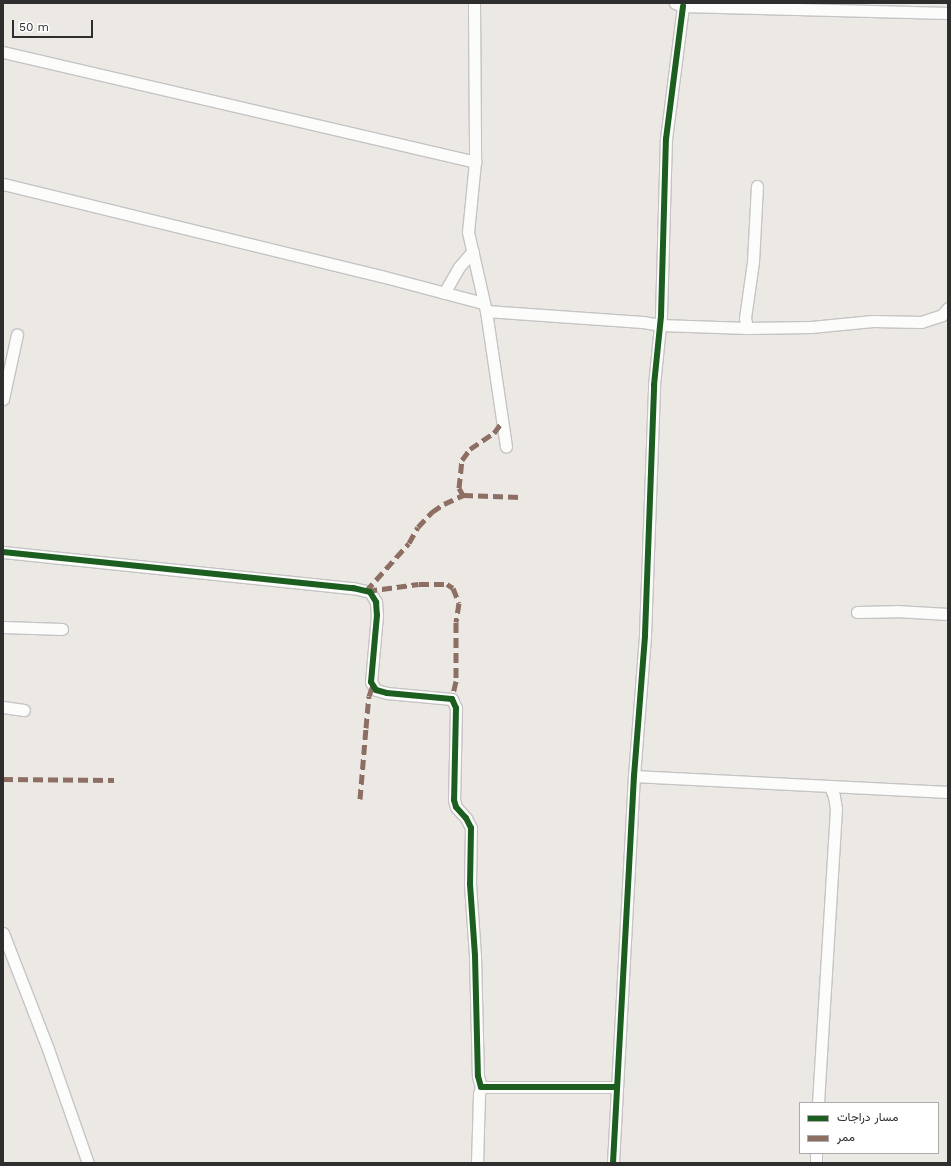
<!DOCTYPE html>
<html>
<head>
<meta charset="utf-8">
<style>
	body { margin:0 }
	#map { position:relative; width:951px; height:1166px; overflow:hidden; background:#ece8e4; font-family:"Work Sans",Vazirmatn,sans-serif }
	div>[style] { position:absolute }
	.roads { filter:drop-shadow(1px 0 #c5c4c5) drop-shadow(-1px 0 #c5c4c5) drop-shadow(0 1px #c5c4c5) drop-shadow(0 -1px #c5c4c5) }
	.street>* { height:11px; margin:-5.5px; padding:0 5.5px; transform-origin:5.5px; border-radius:5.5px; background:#fcfcfb }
	.quiet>* { height:5px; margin-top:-2.5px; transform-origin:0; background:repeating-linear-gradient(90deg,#8d6e63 0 10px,transparent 0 15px) }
	.cycleway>* { height:6px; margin:-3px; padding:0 3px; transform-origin:3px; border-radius:3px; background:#1b5e20 }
	span { translate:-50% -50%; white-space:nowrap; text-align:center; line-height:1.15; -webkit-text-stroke:3px #fff; paint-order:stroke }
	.frame { position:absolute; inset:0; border:4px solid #2e2e2e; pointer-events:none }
	.legend { position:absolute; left:799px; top:1102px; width:140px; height:52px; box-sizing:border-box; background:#fff; border:1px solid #ababab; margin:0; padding:5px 7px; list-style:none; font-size:12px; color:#2e2e2e }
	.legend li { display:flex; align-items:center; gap:8px; height:20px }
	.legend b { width:20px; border:1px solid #ababab }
	.scale { position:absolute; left:12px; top:20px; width:81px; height:18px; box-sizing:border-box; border:2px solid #2e2e2e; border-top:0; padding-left:5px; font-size:12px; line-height:14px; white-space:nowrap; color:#2e2e2e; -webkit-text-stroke:3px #fff; paint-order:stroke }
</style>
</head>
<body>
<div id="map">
	<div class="roads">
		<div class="street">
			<i style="left:474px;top:3px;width:159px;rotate:89.6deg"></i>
			<i style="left:475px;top:162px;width:70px;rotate:95.7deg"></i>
			<i style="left:468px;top:232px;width:81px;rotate:77.2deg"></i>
			<i style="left:486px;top:311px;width:137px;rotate:81.6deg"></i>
			<i style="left:675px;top:3px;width:9px;rotate:21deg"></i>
			<i style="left:683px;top:6px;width:265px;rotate:1.5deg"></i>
			<i style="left:3px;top:52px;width:485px;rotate:13.1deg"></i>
			<i style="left:3px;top:184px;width:389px;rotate:13.7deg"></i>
			<i style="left:381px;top:276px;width:106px;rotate:14.8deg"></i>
			<i style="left:444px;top:293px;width:30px;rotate:-60deg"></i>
			<i style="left:459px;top:267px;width:21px;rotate:-49deg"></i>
			<i style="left:486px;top:311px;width:157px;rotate:4deg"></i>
			<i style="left:643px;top:322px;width:17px;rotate:10deg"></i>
			<i style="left:660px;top:325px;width:87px;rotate:2deg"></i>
			<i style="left:747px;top:328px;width:64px;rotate:-0.9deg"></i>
			<i style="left:811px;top:327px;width:62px;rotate:-5.5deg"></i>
			<i style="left:873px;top:321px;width:48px;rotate:1.2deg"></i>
			<i style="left:921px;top:322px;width:22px;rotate:-18deg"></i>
			<i style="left:942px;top:315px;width:9px;rotate:-49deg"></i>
			<i style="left:747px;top:328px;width:10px;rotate:-101deg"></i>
			<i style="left:745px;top:318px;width:57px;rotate:-81.9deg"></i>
			<i style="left:753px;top:262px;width:76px;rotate:-87deg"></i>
			<i style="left:3px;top:399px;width:66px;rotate:-77.8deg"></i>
			<i style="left:3px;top:552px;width:352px;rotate:5.9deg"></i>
			<i style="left:353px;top:588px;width:17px;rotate:13deg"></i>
			<i style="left:370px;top:592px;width:12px;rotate:59deg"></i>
			<i style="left:376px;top:602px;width:13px;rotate:86deg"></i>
			<i style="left:377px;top:615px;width:67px;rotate:95.1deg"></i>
			<i style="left:371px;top:682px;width:9px;rotate:58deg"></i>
			<i style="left:376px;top:690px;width:11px;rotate:15deg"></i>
			<i style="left:387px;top:693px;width:65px;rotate:5.3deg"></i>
			<i style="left:452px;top:699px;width:10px;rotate:66deg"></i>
			<i style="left:456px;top:708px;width:92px;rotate:91.2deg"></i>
			<i style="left:454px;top:800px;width:7px;rotate:74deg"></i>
			<i style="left:456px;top:807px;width:15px;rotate:48deg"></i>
			<i style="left:466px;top:818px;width:11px;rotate:63deg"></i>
			<i style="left:471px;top:828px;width:56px;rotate:91deg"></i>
			<i style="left:470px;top:884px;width:72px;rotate:86deg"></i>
			<i style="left:475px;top:956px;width:120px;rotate:88.6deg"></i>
			<i style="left:478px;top:1076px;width:11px;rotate:75deg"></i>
			<i style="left:481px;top:1087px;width:136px"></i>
			<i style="left:857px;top:612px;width:39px;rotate:-1deg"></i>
			<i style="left:896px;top:611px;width:52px;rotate:3.3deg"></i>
			<i style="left:3px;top:627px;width:59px;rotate:1.9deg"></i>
			<i style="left:3px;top:707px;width:21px;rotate:8deg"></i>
			<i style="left:634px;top:776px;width:314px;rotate:2.9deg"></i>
			<i style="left:3px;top:933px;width:124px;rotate:68.8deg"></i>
			<i style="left:48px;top:1049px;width:121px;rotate:70.7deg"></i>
			<i style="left:818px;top:1103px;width:295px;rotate:-86.5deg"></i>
			<i style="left:836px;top:809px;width:13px;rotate:-99deg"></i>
			<i style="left:834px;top:796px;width:10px;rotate:-114deg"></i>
			<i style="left:477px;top:1163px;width:69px;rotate:-88.3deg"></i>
			<i style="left:479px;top:1094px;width:7px;rotate:-74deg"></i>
			<i style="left:613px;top:1163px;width:388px;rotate:-86.9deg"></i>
			<i style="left:634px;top:776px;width:141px;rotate:-85.5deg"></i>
			<i style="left:645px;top:635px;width:250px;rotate:-87.9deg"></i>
			<i style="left:654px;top:385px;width:69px;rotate:-84.2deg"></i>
			<i style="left:661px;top:316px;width:177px;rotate:-88.4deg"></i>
			<i style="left:666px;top:139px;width:134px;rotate:-82.7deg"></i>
			<i style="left:816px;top:1163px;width:10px;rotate:-90deg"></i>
		</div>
	</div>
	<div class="quiet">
		<i style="left:463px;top:495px;width:8px;rotate:-120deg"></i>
		<i style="left:459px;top:488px;width:28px;rotate:-84deg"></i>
		<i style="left:462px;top:460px;width:14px;rotate:-54deg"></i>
		<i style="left:470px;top:449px;width:29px;rotate:-34deg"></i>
		<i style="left:494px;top:433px;width:14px;rotate:-54deg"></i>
		<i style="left:366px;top:591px;width:64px;rotate:-48.1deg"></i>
		<i style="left:409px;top:543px;width:18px;rotate:-61deg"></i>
		<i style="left:418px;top:527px;width:21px;rotate:-47deg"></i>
		<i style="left:432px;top:512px;width:14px;rotate:-34deg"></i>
		<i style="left:444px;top:504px;width:21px;rotate:-25deg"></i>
		<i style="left:463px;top:495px;width:58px;rotate:2deg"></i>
		<i style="left:367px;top:591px;width:52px;rotate:-7.7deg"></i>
		<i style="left:419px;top:584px;width:28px"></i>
		<i style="left:447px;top:584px;width:7px;rotate:34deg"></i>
		<i style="left:453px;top:588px;width:16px;rotate:68deg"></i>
		<i style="left:459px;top:603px;width:19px;rotate:99deg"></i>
		<i style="left:456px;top:622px;width:59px;rotate:90deg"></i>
		<i style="left:456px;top:681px;width:18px;rotate:103deg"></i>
		<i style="left:3px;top:779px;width:111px;rotate:0.5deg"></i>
		<i style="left:360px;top:799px;width:71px;rotate:-85.2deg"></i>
		<i style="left:366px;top:728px;width:32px;rotate:-85deg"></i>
		<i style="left:369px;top:696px;width:12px;rotate:-70deg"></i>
	</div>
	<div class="cycleway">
		<i style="left:3px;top:552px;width:352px;rotate:5.9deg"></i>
		<i style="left:353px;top:588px;width:17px;rotate:13deg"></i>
		<i style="left:370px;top:592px;width:12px;rotate:59deg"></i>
		<i style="left:376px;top:602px;width:13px;rotate:86deg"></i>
		<i style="left:377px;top:615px;width:67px;rotate:95.1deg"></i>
		<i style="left:371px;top:682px;width:9px;rotate:58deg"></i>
		<i style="left:376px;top:690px;width:11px;rotate:15deg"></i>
		<i style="left:387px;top:693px;width:65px;rotate:5.3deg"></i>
		<i style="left:452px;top:699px;width:10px;rotate:66deg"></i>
		<i style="left:456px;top:708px;width:92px;rotate:91.2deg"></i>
		<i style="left:454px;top:800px;width:7px;rotate:74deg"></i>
		<i style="left:456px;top:807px;width:15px;rotate:48deg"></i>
		<i style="left:466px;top:818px;width:11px;rotate:63deg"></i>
		<i style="left:471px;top:828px;width:56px;rotate:91deg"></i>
		<i style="left:470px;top:884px;width:72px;rotate:86deg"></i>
		<i style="left:475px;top:956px;width:120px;rotate:88.6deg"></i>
		<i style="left:478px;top:1076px;width:11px;rotate:75deg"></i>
		<i style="left:481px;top:1087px;width:136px"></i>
		<i style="left:613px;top:1163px;width:388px;rotate:-86.9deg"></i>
		<i style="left:634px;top:776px;width:141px;rotate:-85.5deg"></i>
		<i style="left:645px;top:635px;width:250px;rotate:-87.9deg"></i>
		<i style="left:654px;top:385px;width:69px;rotate:-84.2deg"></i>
		<i style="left:661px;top:316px;width:177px;rotate:-88.4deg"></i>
		<i style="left:666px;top:139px;width:134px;rotate:-82.7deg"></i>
	</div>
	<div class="frame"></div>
	<ul class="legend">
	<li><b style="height:5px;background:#1b5e20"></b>مسار دراجات</li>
	<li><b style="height:5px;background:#8d6e63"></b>ممر</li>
	</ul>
	<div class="scale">50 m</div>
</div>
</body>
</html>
